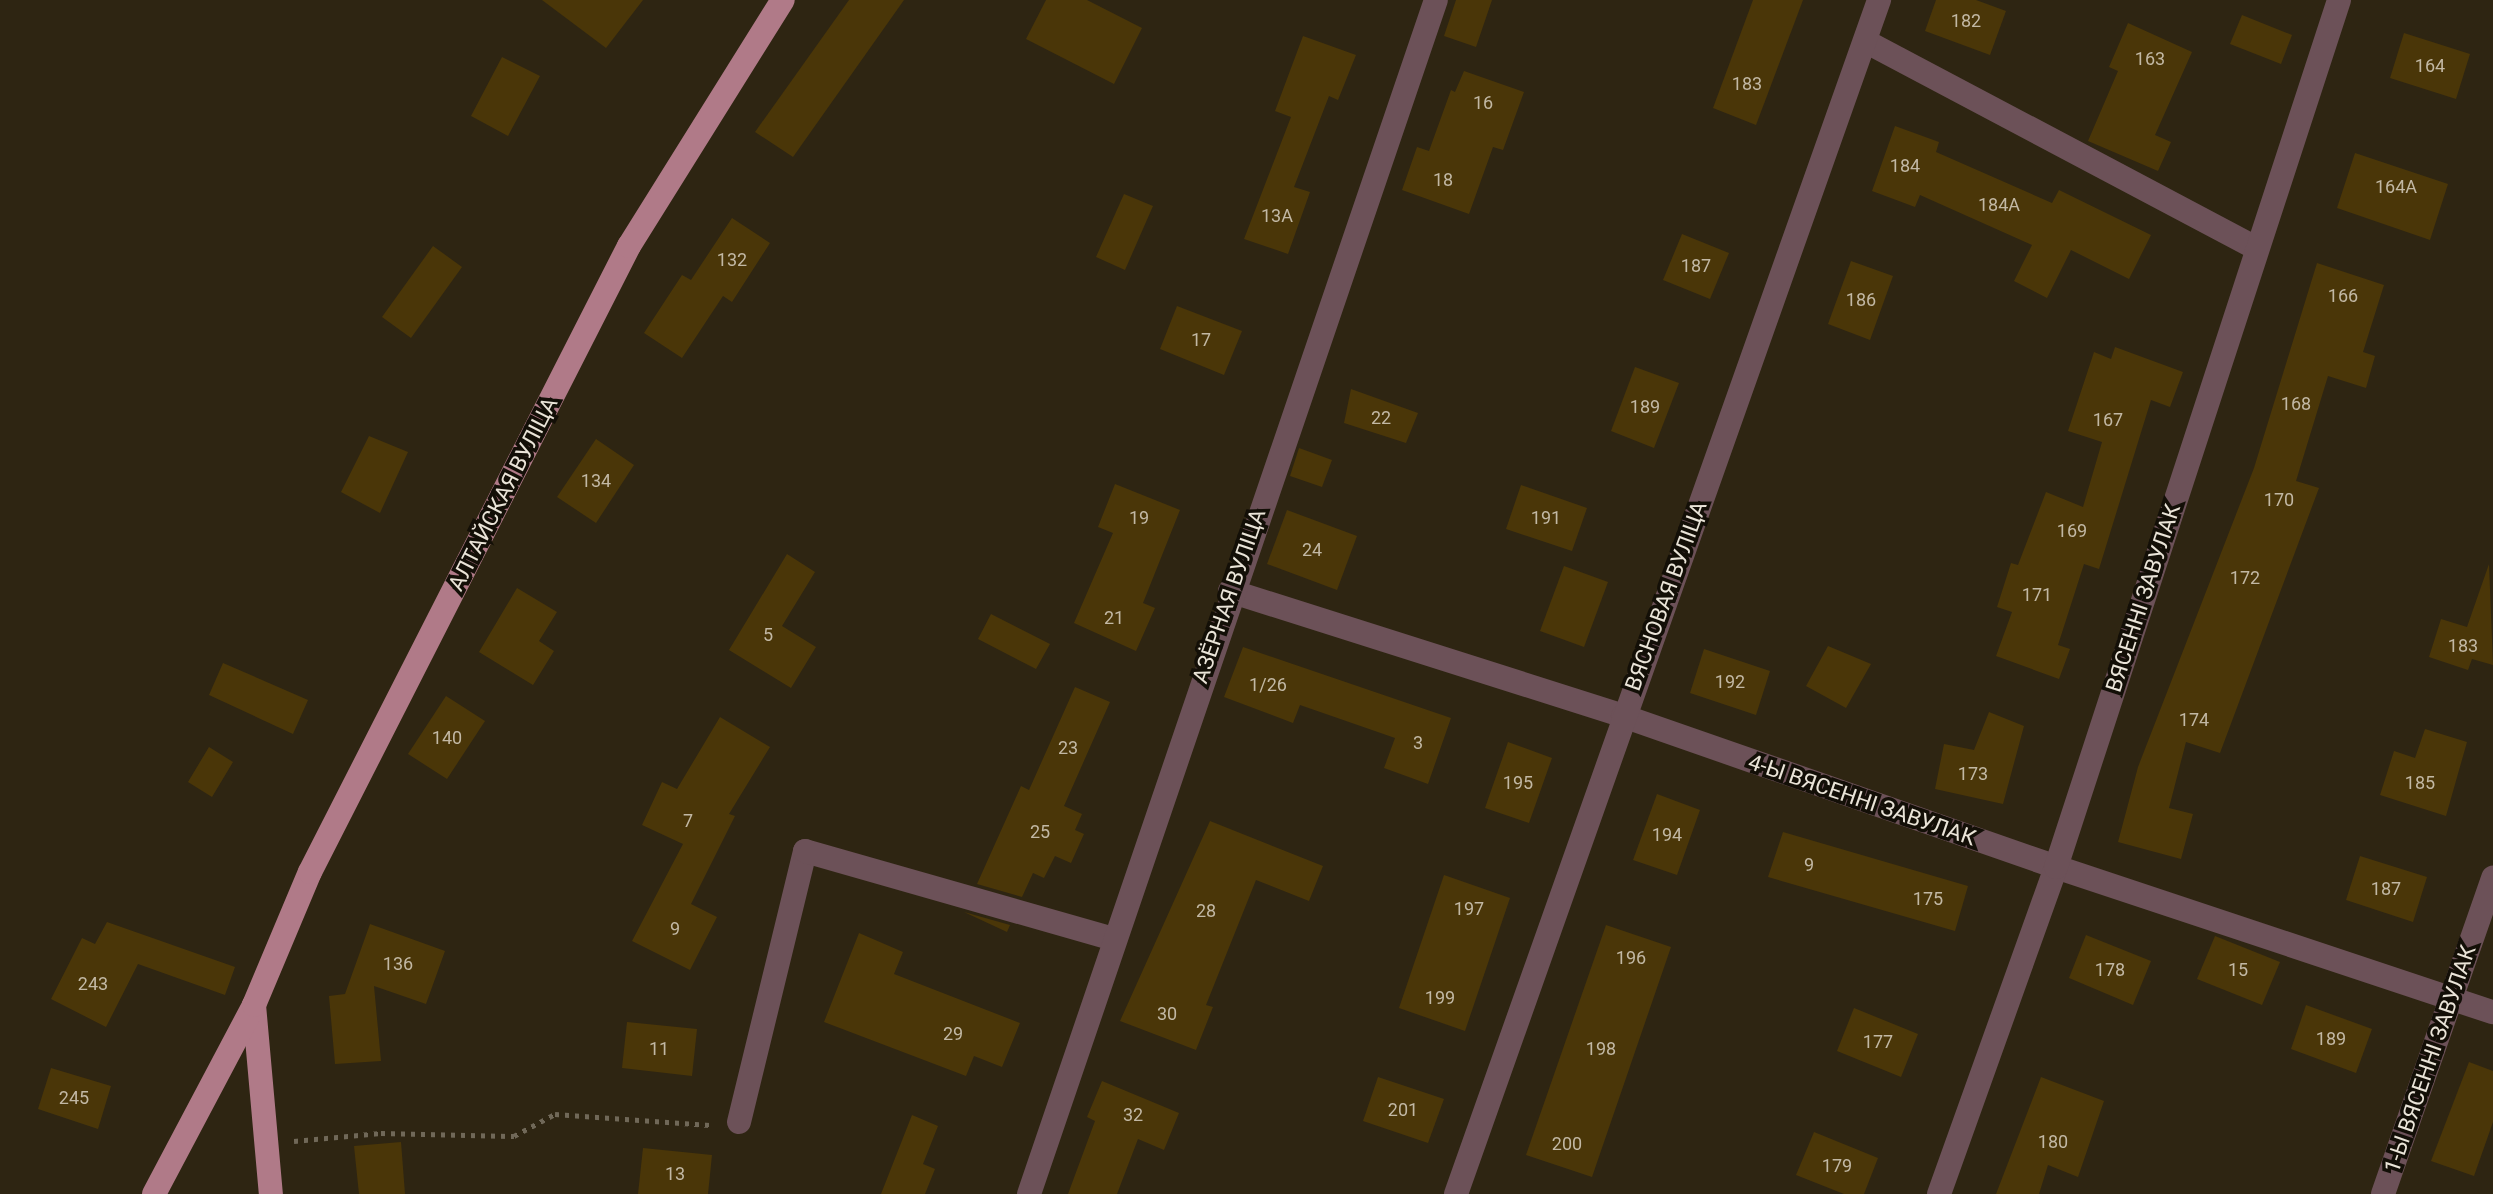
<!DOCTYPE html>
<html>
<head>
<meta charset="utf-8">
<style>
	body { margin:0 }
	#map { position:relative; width:2493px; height:1194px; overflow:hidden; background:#2e2512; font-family:Roboto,sans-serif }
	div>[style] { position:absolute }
	.building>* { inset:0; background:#4a3608 }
	.path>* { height:5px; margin-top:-2.5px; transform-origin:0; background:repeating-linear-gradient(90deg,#706858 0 4px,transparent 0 10px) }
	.minor>* { height:24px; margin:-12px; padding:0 12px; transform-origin:12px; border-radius:12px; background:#6c5158 }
	.major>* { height:24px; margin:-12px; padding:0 12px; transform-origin:12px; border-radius:12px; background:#b07a88 }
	span { translate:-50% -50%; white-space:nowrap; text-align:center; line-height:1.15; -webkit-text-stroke:7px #130f07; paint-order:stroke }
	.number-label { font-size:18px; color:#c2b8a4 }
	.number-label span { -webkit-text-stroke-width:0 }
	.street-label { font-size:22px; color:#eae4d8 }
</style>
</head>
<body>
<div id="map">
	<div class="building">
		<i style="clip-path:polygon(542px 0,643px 0,606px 48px)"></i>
		<i style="clip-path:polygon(849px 0,904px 0,793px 157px,755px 132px)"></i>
		<i style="clip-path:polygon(1046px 0,1087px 0,1142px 28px,1114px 84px,1026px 39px)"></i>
		<i style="clip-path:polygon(1456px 0,1492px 0,1476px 47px,1444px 36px)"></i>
		<i style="clip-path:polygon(1753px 0,1803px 0,1756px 125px,1713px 108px)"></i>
		<i style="clip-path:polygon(1936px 0,1976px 0,2006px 11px,1990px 55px,1925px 31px)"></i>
		<i style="clip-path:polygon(2242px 15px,2292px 35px,2281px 64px,2230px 44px)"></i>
		<i style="clip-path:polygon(2128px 23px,2192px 52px,2155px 135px,2171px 142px,2158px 171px,2088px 141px,2118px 71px,2109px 67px)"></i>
		<i style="clip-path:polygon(2404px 33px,2470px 54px,2456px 99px,2390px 78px)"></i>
		<i style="clip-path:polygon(1303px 36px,1356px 55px,1338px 100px,1329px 96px,1294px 187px,1310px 192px,1288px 254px,1244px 239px,1291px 117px,1275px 111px)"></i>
		<i style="clip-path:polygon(502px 57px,540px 76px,508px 136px,471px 116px)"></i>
		<i style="clip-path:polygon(1464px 71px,1524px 92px,1503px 150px,1493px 147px,1469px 214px,1402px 190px,1417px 147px,1429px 151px,1451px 90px,1455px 92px)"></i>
		<i style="clip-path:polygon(1895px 126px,1939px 142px,1936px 152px,2052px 203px,2059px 190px,2151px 235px,2129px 279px,2071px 250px,2047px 298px,2014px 281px,2032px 245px,1920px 195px,1915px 207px,1872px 191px)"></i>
		<i style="clip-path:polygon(2355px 153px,2448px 184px,2430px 240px,2337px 208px)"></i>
		<i style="clip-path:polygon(1124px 194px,1153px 206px,1125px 270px,1096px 257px)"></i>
		<i style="clip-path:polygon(732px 218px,770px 243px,732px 302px,723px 296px,682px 358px,644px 333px,682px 275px,691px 280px)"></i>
		<i style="clip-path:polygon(1682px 234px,1729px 253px,1710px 299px,1663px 280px)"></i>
		<i style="clip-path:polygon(433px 246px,462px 267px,411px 338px,382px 317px)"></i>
		<i style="clip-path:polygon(1851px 261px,1893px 276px,1870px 340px,1828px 324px)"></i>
		<i style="clip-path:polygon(2317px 263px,2384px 285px,2363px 352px,2375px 356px,2366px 388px,2328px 376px,2296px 481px,2319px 488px,2220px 753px,2186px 742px,2169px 808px,2193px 814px,2181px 859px,2118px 842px,2138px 767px,2254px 468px)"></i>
		<i style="clip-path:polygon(1177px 306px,1242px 331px,1224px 375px,1160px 349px)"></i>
		<i style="clip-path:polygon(2115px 347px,2183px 372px,2170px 407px,2151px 400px,2099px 569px,2084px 564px,2058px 645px,2070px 649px,2059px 679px,1996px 656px,2012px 612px,1997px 607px,2011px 563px,2018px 565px,2046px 492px,2083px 507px,2102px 442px,2068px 431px,2094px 352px,2111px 359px)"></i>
		<i style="clip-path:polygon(1635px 367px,1679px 383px,1654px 448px,1611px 431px)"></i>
		<i style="clip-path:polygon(1351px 389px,1418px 413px,1406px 443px,1344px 423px)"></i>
		<i style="clip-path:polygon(369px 436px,408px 452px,380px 513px,341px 492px)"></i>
		<i style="clip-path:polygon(596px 439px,634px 465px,596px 523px,557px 497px)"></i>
		<i style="clip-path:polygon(1299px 448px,1332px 460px,1322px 487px,1290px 476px)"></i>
		<i style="clip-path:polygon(1115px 484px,1180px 510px,1143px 603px,1155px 608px,1136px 651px,1074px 623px,1113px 533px,1098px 527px)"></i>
		<i style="clip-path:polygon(1521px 485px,1587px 508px,1572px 551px,1506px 529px)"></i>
		<i style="clip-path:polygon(1287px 510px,1357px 536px,1337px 590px,1267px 564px)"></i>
		<i style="clip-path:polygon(787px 554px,815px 572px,782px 626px,816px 647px,791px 688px,729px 650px)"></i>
		<i style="clip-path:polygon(2489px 564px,2493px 665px,2472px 659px,2468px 670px,2429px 657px,2441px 619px,2467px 627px)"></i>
		<i style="clip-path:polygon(1564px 566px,1608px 582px,1584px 647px,1540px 631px)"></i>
		<i style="clip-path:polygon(517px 588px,557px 612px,539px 641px,554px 651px,533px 685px,479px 652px)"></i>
		<i style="clip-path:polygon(991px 614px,1050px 644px,1036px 669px,978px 639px)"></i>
		<i style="clip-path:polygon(1828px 646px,1871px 664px,1846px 708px,1806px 686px)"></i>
		<i style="clip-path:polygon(1243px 647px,1451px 718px,1428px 784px,1384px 768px,1395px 738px,1300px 705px,1293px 723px,1224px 697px)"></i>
		<i style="clip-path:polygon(1704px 649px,1770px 671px,1756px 715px,1690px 693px)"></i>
		<i style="clip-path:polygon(223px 663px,308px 700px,293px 734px,209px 695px)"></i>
		<i style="clip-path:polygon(1075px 687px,1110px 702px,1064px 806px,1082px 814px,1075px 830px,1084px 834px,1071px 863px,1055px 856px,1044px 878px,1033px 873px,1022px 897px,977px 884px,1021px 786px,1029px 790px)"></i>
		<i style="clip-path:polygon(446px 696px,485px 721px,447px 779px,408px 754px)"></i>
		<i style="clip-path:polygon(1989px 712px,2024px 726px,2003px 804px,1935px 789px,1944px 744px,1974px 750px)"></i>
		<i style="clip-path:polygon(720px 717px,770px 747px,729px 814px,735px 816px,691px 904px,717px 917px,690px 970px,632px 941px,683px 844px,642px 825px,662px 782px,677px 789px)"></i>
		<i style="clip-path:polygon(2425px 729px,2467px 742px,2446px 816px,2380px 795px,2394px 751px,2415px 758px)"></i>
		<i style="clip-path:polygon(1508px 742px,1552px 758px,1529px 823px,1485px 808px)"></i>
		<i style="clip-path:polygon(209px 747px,233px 762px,212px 797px,188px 782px)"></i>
		<i style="clip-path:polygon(1657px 794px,1700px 810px,1677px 875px,1633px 860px)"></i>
		<i style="clip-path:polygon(1210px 821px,1323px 866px,1309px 901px,1256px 880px,1206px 1005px,1213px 1007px,1196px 1050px,1120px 1021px)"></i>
		<i style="clip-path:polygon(1783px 832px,1968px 886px,1955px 931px,1768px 877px)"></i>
		<i style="clip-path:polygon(2360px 856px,2427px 877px,2413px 922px,2346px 900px)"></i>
		<i style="clip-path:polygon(1444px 875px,1510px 898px,1465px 1031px,1399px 1008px)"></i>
		<i style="clip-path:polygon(964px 912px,1010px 925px,1007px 932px)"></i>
		<i style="clip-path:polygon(107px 922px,235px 967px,225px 995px,138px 964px,106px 1027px,51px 999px,82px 938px,95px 944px)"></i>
		<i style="clip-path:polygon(370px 924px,445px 951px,426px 1004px,374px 986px,381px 1061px,335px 1064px,329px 996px,345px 994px)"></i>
		<i style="clip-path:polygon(1606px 925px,1671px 947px,1592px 1177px,1526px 1155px)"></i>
		<i style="clip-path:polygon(859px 933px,903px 952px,894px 974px,1020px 1023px,1002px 1067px,974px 1056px,966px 1076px,824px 1022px)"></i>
		<i style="clip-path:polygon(2086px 935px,2151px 961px,2133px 1005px,2069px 978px)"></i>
		<i style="clip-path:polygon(2215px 936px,2280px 962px,2262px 1005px,2197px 979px)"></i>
		<i style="clip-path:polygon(2306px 1005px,2372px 1029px,2356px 1073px,2291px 1049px)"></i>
		<i style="clip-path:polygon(1854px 1008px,1918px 1034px,1901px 1077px,1837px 1051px)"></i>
		<i style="clip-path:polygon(627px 1022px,697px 1029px,692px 1076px,622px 1068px)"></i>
		<i style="clip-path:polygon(2469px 1062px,2493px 1071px,2493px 1122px,2474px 1176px,2431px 1161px)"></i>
		<i style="clip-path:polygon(51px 1068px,111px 1086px,98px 1129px,38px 1109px)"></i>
		<i style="clip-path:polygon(1378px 1077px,1444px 1099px,1428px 1143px,1363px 1121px)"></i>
		<i style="clip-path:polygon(2041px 1077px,2104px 1101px,2078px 1177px,2048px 1165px,2039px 1194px,1996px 1194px)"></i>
		<i style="clip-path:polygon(1102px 1081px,1179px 1113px,1164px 1150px,1138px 1139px,1117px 1194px,1068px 1194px,1095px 1121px,1087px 1117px)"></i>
		<i style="clip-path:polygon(912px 1115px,938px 1126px,923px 1164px,935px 1169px,925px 1194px,881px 1194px)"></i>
		<i style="clip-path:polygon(1814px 1132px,1878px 1158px,1864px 1194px,1844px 1194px,1796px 1175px)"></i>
		<i style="clip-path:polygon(401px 1142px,405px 1194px,359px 1194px,354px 1146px)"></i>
		<i style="clip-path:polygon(643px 1148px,712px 1155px,708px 1194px,638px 1194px)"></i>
	</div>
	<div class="path">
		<i style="left:294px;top:1141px;width:87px;rotate:-5.3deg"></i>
		<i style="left:381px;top:1133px;width:133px;rotate:1.3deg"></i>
		<i style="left:514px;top:1136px;width:47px;rotate:-28.2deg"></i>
		<i style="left:555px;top:1114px;width:155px;rotate:4.1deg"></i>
	</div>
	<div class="minor">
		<i style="left:1865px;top:41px;width:442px;rotate:27.9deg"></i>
		<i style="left:1230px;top:591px;width:412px;rotate:17.6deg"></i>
		<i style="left:1623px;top:716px;width:459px;rotate:19.2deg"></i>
		<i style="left:2056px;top:867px;width:460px;rotate:18.4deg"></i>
		<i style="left:739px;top:1122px;width:279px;rotate:-76.3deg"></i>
		<i style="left:805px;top:851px;width:320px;rotate:15.9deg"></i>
		<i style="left:1029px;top:1194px;width:1261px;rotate:-71.18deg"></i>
		<i style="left:1456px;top:1194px;width:1267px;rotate:-70.49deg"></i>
		<i style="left:1939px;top:1194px;width:347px;rotate:-70.3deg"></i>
		<i style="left:2056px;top:867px;width:912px;rotate:-71.92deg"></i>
		<i style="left:2383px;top:1194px;width:335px;rotate:-70.8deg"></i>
	</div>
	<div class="major">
		<i style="left:254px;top:1005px;width:190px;rotate:84.9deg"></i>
		<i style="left:154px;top:1194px;width:214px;rotate:-62.1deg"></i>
		<i style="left:254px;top:1005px;width:144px;rotate:-67.2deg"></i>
		<i style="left:310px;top:872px;width:703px;rotate:-63deg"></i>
		<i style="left:629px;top:246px;width:290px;rotate:-58deg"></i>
	</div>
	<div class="number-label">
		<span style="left:1966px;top:21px">182</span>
		<span style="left:2150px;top:59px">163</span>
		<span style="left:2430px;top:66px">164</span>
		<span style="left:1747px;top:84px">183</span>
		<span style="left:1483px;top:103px">16</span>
		<span style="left:1905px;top:166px">184</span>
		<span style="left:1443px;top:180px">18</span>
		<span style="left:2396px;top:187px">164А</span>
		<span style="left:1999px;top:205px">184А</span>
		<span style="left:1277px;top:216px">13А</span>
		<span style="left:732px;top:260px">132</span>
		<span style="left:1696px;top:266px">187</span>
		<span style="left:2343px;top:296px">166</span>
		<span style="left:1861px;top:300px">186</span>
		<span style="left:1201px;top:340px">17</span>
		<span style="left:2296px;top:404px">168</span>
		<span style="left:1645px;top:407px">189</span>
		<span style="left:1381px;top:418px">22</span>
		<span style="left:2108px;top:420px">167</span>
		<span style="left:596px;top:481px">134</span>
		<span style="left:2279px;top:500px">170</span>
		<span style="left:1139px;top:518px">19</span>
		<span style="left:1546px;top:518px">191</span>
		<span style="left:2072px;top:531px">169</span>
		<span style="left:1312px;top:550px">24</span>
		<span style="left:2245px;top:578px">172</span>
		<span style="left:2037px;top:595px">171</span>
		<span style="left:1114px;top:618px">21</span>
		<span style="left:768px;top:635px">5</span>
		<span style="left:2463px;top:646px">183</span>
		<span style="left:1730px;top:682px">192</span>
		<span style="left:1268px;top:685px">1/26</span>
		<span style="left:2194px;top:720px">174</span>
		<span style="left:447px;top:738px">140</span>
		<span style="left:1418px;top:743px">3</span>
		<span style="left:1068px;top:748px">23</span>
		<span style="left:1973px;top:774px">173</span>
		<span style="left:1518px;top:783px">195</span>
		<span style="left:2420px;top:783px">185</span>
		<span style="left:688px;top:821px">7</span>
		<span style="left:1040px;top:832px">25</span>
		<span style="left:1667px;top:835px">194</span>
		<span style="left:1809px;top:865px">9</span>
		<span style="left:2386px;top:889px">187</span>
		<span style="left:1928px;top:899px">175</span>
		<span style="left:1469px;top:909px">197</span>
		<span style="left:1206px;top:911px">28</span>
		<span style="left:675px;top:929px">9</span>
		<span style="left:1631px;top:958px">196</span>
		<span style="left:398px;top:964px">136</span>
		<span style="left:2110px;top:970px">178</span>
		<span style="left:2238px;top:970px">15</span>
		<span style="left:93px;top:984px">243</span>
		<span style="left:1440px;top:998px">199</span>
		<span style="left:1167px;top:1014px">30</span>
		<span style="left:953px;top:1034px">29</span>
		<span style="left:2331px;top:1039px">189</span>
		<span style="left:1878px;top:1042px">177</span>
		<span style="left:659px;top:1049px">11</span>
		<span style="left:1601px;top:1049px">198</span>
		<span style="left:74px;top:1098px">245</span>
		<span style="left:1403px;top:1110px">201</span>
		<span style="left:1133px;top:1115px">32</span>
		<span style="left:2053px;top:1142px">180</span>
		<span style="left:1567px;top:1144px">200</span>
		<span style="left:1837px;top:1166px">179</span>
		<span style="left:675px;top:1174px">13</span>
	</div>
	<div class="street-label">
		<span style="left:503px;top:494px;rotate:-63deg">АЛТАЙСКАЯ ВУЛІЦА</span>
		<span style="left:1229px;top:596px;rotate:-71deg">АЗЁРНАЯ ВУЛІЦА</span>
		<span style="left:1666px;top:596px;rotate:-70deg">ВЯСНОВАЯ ВУЛІЦА</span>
		<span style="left:2143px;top:598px;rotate:-72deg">ВЯСЕННІ ЗАВУЛАК</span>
		<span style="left:1862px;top:800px;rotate:19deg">4-Ы ВЯСЕННІ ЗАВУЛАК</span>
		<span style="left:2430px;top:1059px;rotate:-71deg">1-Ы ВЯСЕННІ ЗАВУЛАК</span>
	</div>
</div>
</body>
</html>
